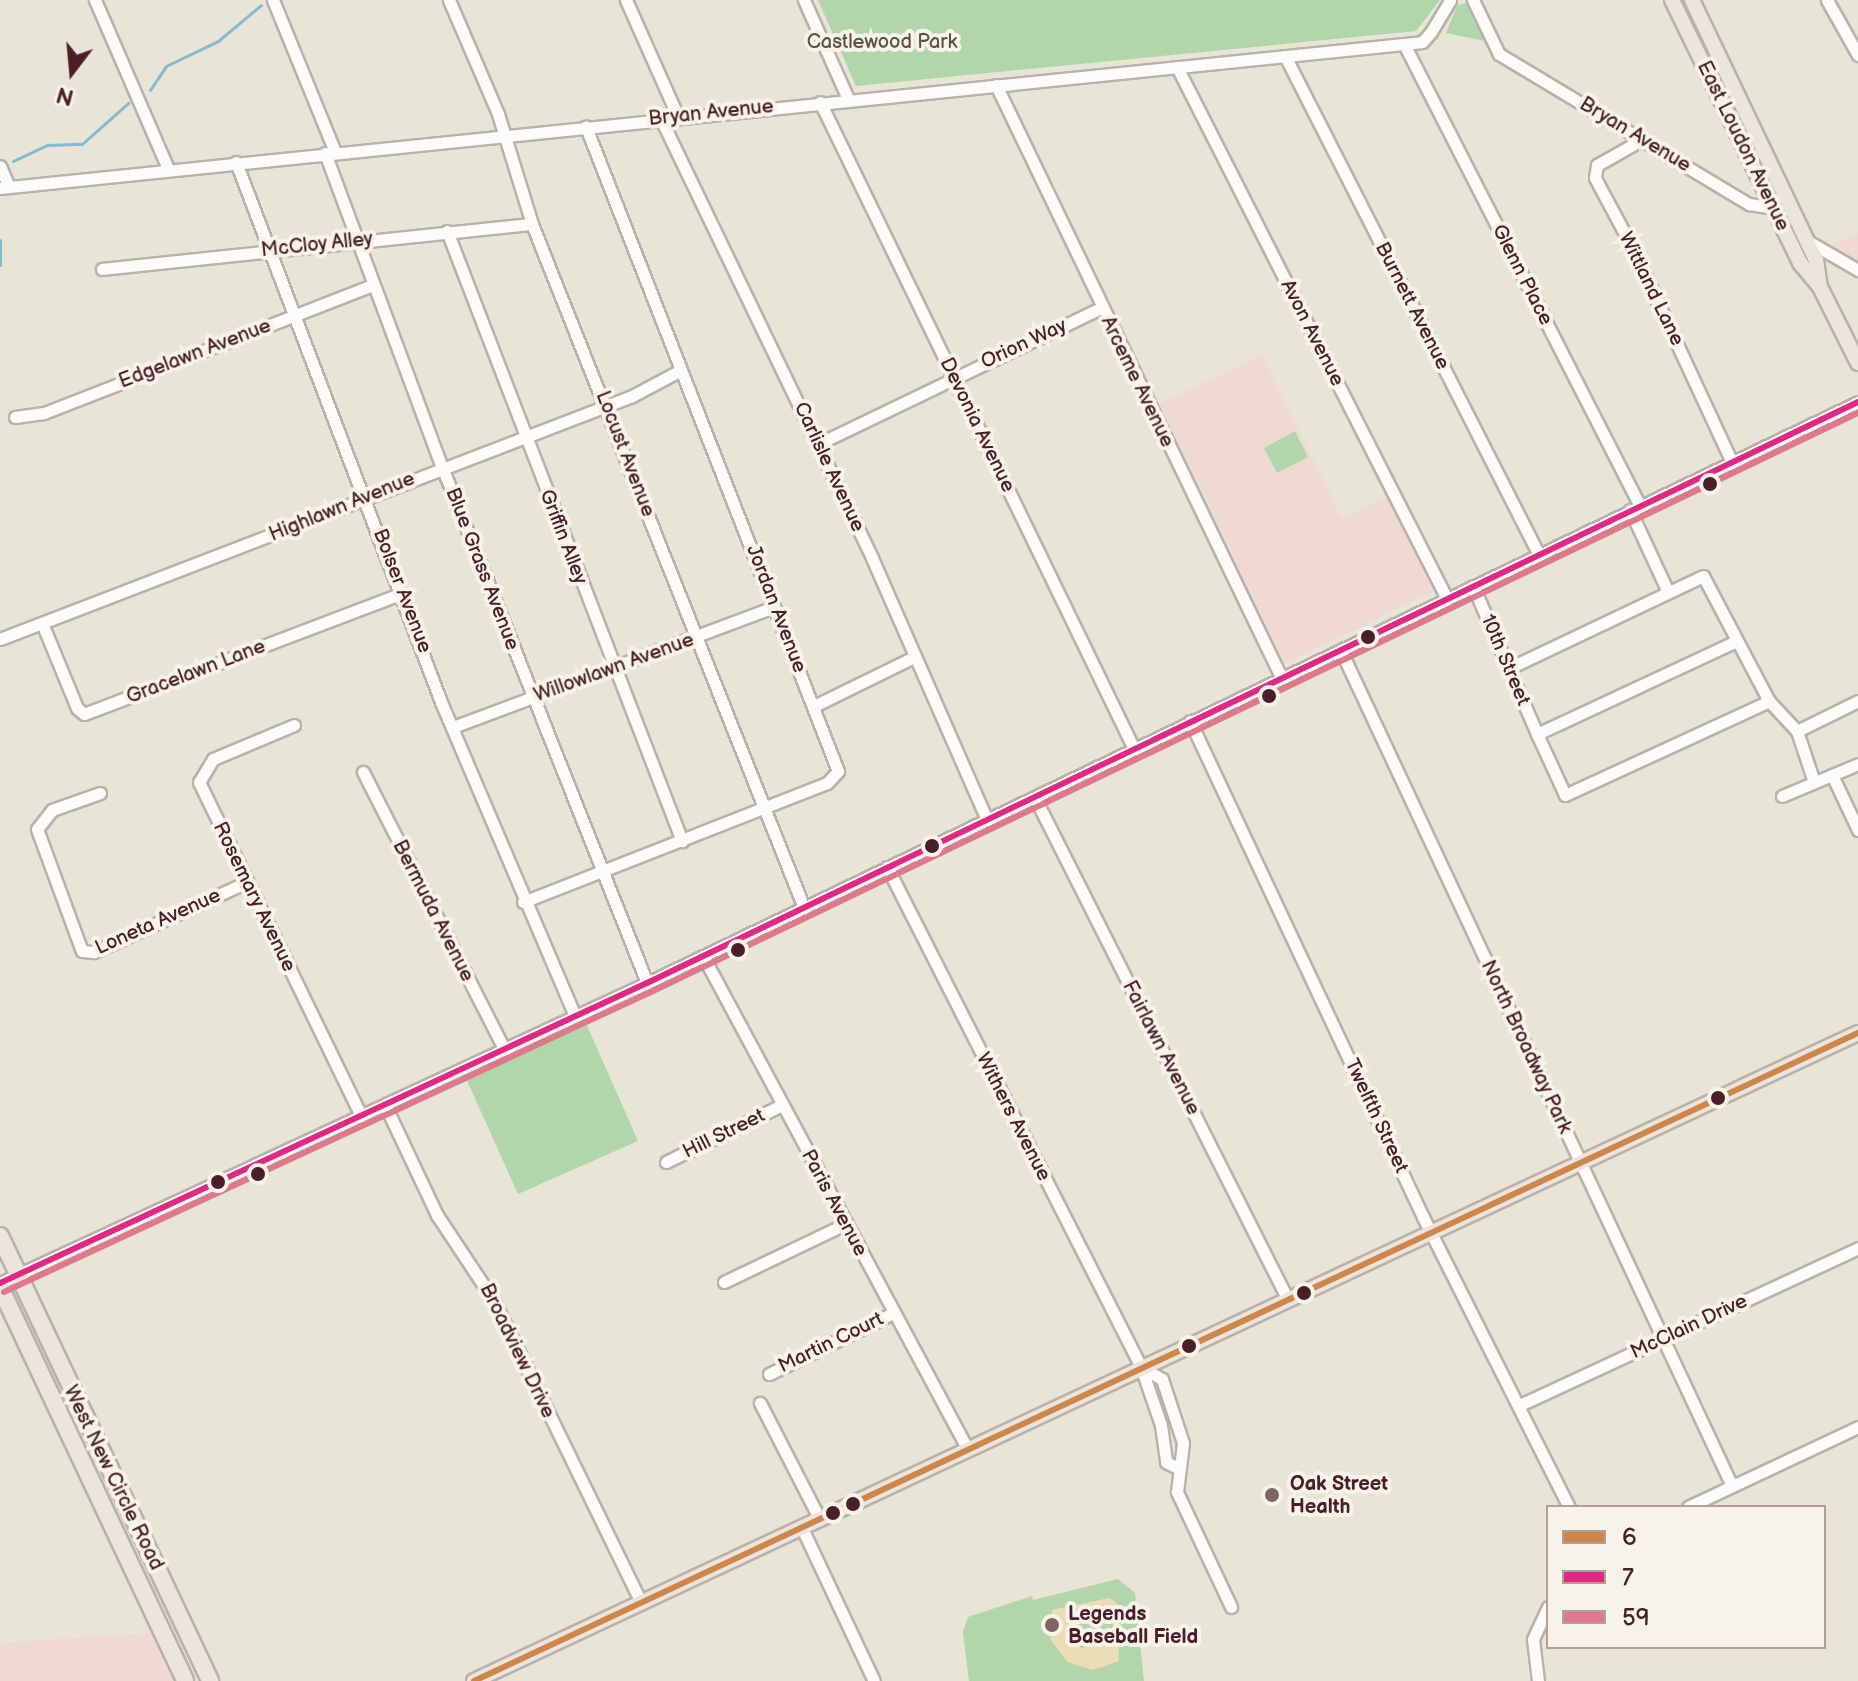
<!DOCTYPE html>
<html>
<head>
<meta charset="utf-8">
<style>
	body { margin:0 }
	#map { position:relative; width:1858px; height:1681px; overflow:hidden; background:#e8e4d6; font-family:"Balsamiq Sans",sans-serif }
	div>[style] { position:absolute }
	.built>* { inset:0; background:#f0d8d3 }
	.green>* { inset:0; background:#b1d6aa }
	.sand>* { inset:0; background:#ebdeb7 }
	.stream>* { height:3px; margin:-1.5px; padding:0 1.5px; transform-origin:1.5px; border-radius:1.5px; background:#81bcd2 }
	.roads { filter:drop-shadow(2px 0 #b9b2ab) drop-shadow(-2px 0 #b9b2ab) drop-shadow(0 2px #b9b2ab) drop-shadow(0 -2px #b9b2ab) }
	.minor>* { height:11px; margin:-5.5px; padding:0 5.5px; transform-origin:5.5px; border-radius:5.5px; background:#fcfbf9 }
	.major>* { height:14px; margin:-7px; padding:0 7px; transform-origin:7px; border-radius:7px; background:#ece5dd }
	.highway>* { height:16px; margin:-8px; padding:0 8px; transform-origin:8px; border-radius:8px; background:#ece5dd }
	.bus-1>* { height:6px; margin:-3px; padding:0 3px; transform-origin:3px; border-radius:3px; background:#ce8649 }
	.bus-2>* { height:6px; margin:-3px; padding:0 3px; transform-origin:3px; border-radius:3px; background:#e12882 }
	.bus-3>* { height:6px; margin:-3px; padding:0 3px; transform-origin:3px; border-radius:3px; background:#de788a }
	.dots>* { width:22px; height:22px; translate:-50% -50%; box-sizing:border-box; border:4px solid #f7f3e8; border-radius:50% }
	span { translate:-50% -50%; white-space:nowrap; text-align:center; line-height:1.15; -webkit-text-stroke:8px #f7f3e8; paint-order:stroke }
	.park-label { font-size:20px; color:#5b5346 }
	.street-label { font-size:20px; color:#4a1f2b }
	.poi-label { font-size:20px; color:#4a1f2b; font-weight:700 }
	.left { translate:0 -50%; text-align:left }
	.legend { position:absolute; left:1546px; top:1505px; width:280px; height:144px; box-sizing:border-box; background:#f7f3e8; border:2px solid #b29e9c; margin:0; padding:10px 14px; list-style:none; font-size:24px; color:#4a1f2b }
	.legend li { display:flex; align-items:center; gap:16px; height:40px }
	.legend b { width:40px; border:2px solid #b29e9c }
	.north { position:absolute; left:32px; top:32px; width:80px; height:80px; -webkit-text-stroke:6px #f7f3e8; paint-order:stroke; rotate:196deg; font-size:22px; font-weight:700; line-height:32px; text-align:center; color:#4a1f2b }
	.north::after { content:''; display:block; margin:auto; width:28px; height:36px; background:#4a1f2b; clip-path:polygon(50% 0,100% 100%,50% 72%,0 100%) }
</style>
</head>
<body>
<div id="map">
	<div class="built">
		<i style="clip-path:polygon(1858px 233px,1858px 273px,1831px 257px,1833px 245px)"></i>
		<i style="clip-path:polygon(1262px 355px,1342px 519px,1387px 498px,1433px 592px,1285px 663px,1160px 404px)"></i>
		<i style="clip-path:polygon(151px 1633px,172px 1681px,0 1681px,0 1643px)"></i>
	</div>
	<div class="green">
		<i style="clip-path:polygon(818px 0,1440px 0,1416px 31px,856px 86px)"></i>
		<i style="clip-path:polygon(1465px 3px,1470px 7px,1485px 41px,1446px 33px,1457px 6px)"></i>
		<i style="clip-path:polygon(1295px 431px,1308px 457px,1277px 473px,1264px 448px)"></i>
		<i style="clip-path:polygon(585px 1021px,638px 1141px,518px 1194px,464px 1074px)"></i>
		<i style="clip-path:polygon(1118px 1579px,1135px 1593px,1144px 1681px,969px 1681px,963px 1632px,968px 1617px,1032px 1596px,1033px 1600px)"></i>
	</div>
	<div class="sand">
		<i style="clip-path:polygon(evenodd,1109px 1598px,1117px 1603px,1119px 1661px,1093px 1670px,1067px 1662px,1051px 1640px,1052px 1610px,1109px 1598px,1103px 1605px,1111px 1611px,1115px 1641px,1081px 1648px,1075px 1642px,1074px 1608px,1103px 1605px)"></i>
	</div>
	<div class="stream">
		<i style="left:150px;top:90px;width:29px;rotate:-56deg"></i>
		<i style="left:166px;top:66px;width:58px;rotate:-25.7deg"></i>
		<i style="left:218px;top:41px;width:56px;rotate:-39.9deg"></i>
		<i style="left:13px;top:161px;width:38px;rotate:-25deg"></i>
		<i style="left:48px;top:145px;width:34px;rotate:-2deg"></i>
		<i style="left:82px;top:144px;width:62px;rotate:-41.7deg"></i>
		<i style="left:0;top:240px;width:25px;rotate:90deg"></i>
	</div>
	<div class="roads">
		<div class="minor">
			<i style="left:95px;top:0;width:184px;rotate:66.6deg"></i>
			<i style="left:273px;top:0;width:164px;rotate:67.8deg"></i>
			<i style="left:449px;top:0;width:124px;rotate:66.7deg"></i>
			<i style="left:498px;top:114px;width:115px;rotate:72.8deg"></i>
			<i style="left:532px;top:224px;width:736px;rotate:68.31deg"></i>
			<i style="left:626px;top:0;width:128px;rotate:66deg"></i>
			<i style="left:804px;top:0;width:108px;rotate:66deg"></i>
			<i style="left:1473px;top:0;width:60px;rotate:64.3deg"></i>
			<i style="left:1499px;top:54px;width:292px;rotate:31deg"></i>
			<i style="left:1749px;top:204px;width:24px;rotate:9deg"></i>
			<i style="left:1827px;top:0;width:63px;rotate:60.6deg"></i>
			<i style="left:1404px;top:44px;width:519px;rotate:62.94deg"></i>
			<i style="left:1285px;top:56px;width:560px;rotate:63.02deg"></i>
			<i style="left:1177px;top:67px;width:597px;rotate:63.09deg"></i>
			<i style="left:996px;top:85px;width:657px;rotate:64.29deg"></i>
			<i style="left:820px;top:102px;width:719px;rotate:64.11deg"></i>
			<i style="left:661px;top:119px;width:487px;rotate:64.3deg"></i>
			<i style="left:872px;top:558px;width:286px;rotate:66.3deg"></i>
			<i style="left:1643px;top:139px;width:53px;rotate:150.5deg"></i>
			<i style="left:1597px;top:165px;width:13px;rotate:99deg"></i>
			<i style="left:1595px;top:178px;width:78px;rotate:61.8deg"></i>
			<i style="left:1632px;top:247px;width:237px;rotate:65.1deg"></i>
			<i style="left:325px;top:153px;width:335px;rotate:69.6deg"></i>
			<i style="left:442px;top:467px;width:555px;rotate:68.33deg"></i>
			<i style="left:236px;top:162px;width:578px;rotate:69.21deg"></i>
			<i style="left:441px;top:702px;width:341px;rotate:66.9deg"></i>
			<i style="left:0;top:166px;width:23px;rotate:67deg"></i>
			<i style="left:0;top:188px;width:1411px;rotate:-5.86deg"></i>
			<i style="left:1404px;top:44px;width:18px;rotate:-6deg"></i>
			<i style="left:1422px;top:42px;width:13px;rotate:-48deg"></i>
			<i style="left:1431px;top:32px;width:37px;rotate:-59deg"></i>
			<i style="left:447px;top:231px;width:654px;rotate:68.93deg"></i>
			<i style="left:1806px;top:240px;width:60px;rotate:30deg"></i>
			<i style="left:102px;top:269px;width:432px;rotate:-6deg"></i>
			<i style="left:15px;top:417px;width:29px;rotate:-8deg"></i>
			<i style="left:44px;top:413px;width:353px;rotate:-21.3deg"></i>
			<i style="left:818px;top:444px;width:314px;rotate:-25.7deg"></i>
			<i style="left:1630px;top:510px;width:90px;rotate:65.1deg"></i>
			<i style="left:1473px;top:586px;width:161px;rotate:66.6deg"></i>
			<i style="left:1537px;top:734px;width:67px;rotate:65.3deg"></i>
			<i style="left:1565px;top:795px;width:225px;rotate:-24.7deg"></i>
			<i style="left:1769px;top:701px;width:141px;rotate:-117.8deg"></i>
			<i style="left:1703px;top:576px;width:215px;rotate:154.6deg"></i>
			<i style="left:42px;top:623px;width:92px;rotate:67.6deg"></i>
			<i style="left:77px;top:708px;width:9px;rotate:41deg"></i>
			<i style="left:84px;top:714px;width:340px;rotate:-20.8deg"></i>
			<i style="left:0;top:639px;width:677px;rotate:-21.03deg"></i>
			<i style="left:632px;top:396px;width:55px;rotate:-28deg"></i>
			<i style="left:1341px;top:651px;width:922px;rotate:64.91deg"></i>
			<i style="left:1769px;top:701px;width:41px;rotate:47deg"></i>
			<i style="left:1797px;top:731px;width:54px;rotate:71.6deg"></i>
			<i style="left:814px;top:706px;width:111px;rotate:-26.1deg"></i>
			<i style="left:1190px;top:721px;width:548px;rotate:64.84deg"></i>
			<i style="left:1423px;top:1217px;width:325px;rotate:63.3deg"></i>
			<i style="left:294px;top:725px;width:88px;rotate:157.2deg"></i>
			<i style="left:213px;top:759px;width:27px;rotate:121deg"></i>
			<i style="left:199px;top:782px;width:371px;rotate:64.1deg"></i>
			<i style="left:453px;top:727px;width:343px;rotate:-20.5deg"></i>
			<i style="left:1797px;top:731px;width:68px;rotate:-26.2deg"></i>
			<i style="left:1537px;top:734px;width:220px;rotate:-25deg"></i>
			<i style="left:363px;top:772px;width:311px;rotate:63deg"></i>
			<i style="left:1832px;top:775px;width:61px;rotate:64.7deg"></i>
			<i style="left:100px;top:793px;width:51px;rotate:160.5deg"></i>
			<i style="left:52px;top:810px;width:24px;rotate:128deg"></i>
			<i style="left:37px;top:829px;width:130px;rotate:69.8deg"></i>
			<i style="left:82px;top:951px;width:12px;rotate:5deg"></i>
			<i style="left:94px;top:952px;width:168px;rotate:-24.6deg"></i>
			<i style="left:1782px;top:796px;width:82px;rotate:-22.8deg"></i>
			<i style="left:1035px;top:798px;width:560px;rotate:63.25deg"></i>
			<i style="left:887px;top:867px;width:561px;rotate:63.07deg"></i>
			<i style="left:1141px;top:1367px;width:61px;rotate:71deg"></i>
			<i style="left:1161px;top:1425px;width:37px;rotate:82deg"></i>
			<i style="left:1166px;top:1462px;width:11px;rotate:27deg"></i>
			<i style="left:523px;top:902px;width:326px;rotate:-21.4deg"></i>
			<i style="left:827px;top:783px;width:16px;rotate:-47deg"></i>
			<i style="left:838px;top:771px;width:692px;rotate:-111.37deg"></i>
			<i style="left:703px;top:956px;width:558px;rotate:61.78deg"></i>
			<i style="left:385px;top:1105px;width:122px;rotate:64.7deg"></i>
			<i style="left:437px;top:1215px;width:103px;rotate:56.5deg"></i>
			<i style="left:494px;top:1301px;width:336px;rotate:64deg"></i>
			<i style="left:666px;top:1162px;width:129px;rotate:-26.2deg"></i>
			<i style="left:724px;top:1282px;width:134px;rotate:-25.6deg"></i>
			<i style="left:0;top:1283px;width:713px;rotate:-24.88deg"></i>
			<i style="left:647px;top:983px;width:1343px;rotate:-25.63deg"></i>
			<i style="left:1141px;top:1367px;width:24px;rotate:30deg"></i>
			<i style="left:1162px;top:1379px;width:67px;rotate:71.8deg"></i>
			<i style="left:1183px;top:1443px;width:49px;rotate:97deg"></i>
			<i style="left:1177px;top:1492px;width:127px;rotate:64.8deg"></i>
			<i style="left:769px;top:1374px;width:138px;rotate:-26.2deg"></i>
			<i style="left:760px;top:1403px;width:129px;rotate:62.8deg"></i>
			<i style="left:1520px;top:1405px;width:373px;rotate:-24.9deg"></i>
			<i style="left:1688px;top:1507px;width:188px;rotate:-25.2deg"></i>
			<i style="left:801px;top:1526px;width:171px;rotate:64.8deg"></i>
			<i style="left:1538px;top:1681px;width:42px;rotate:-96.8deg"></i>
			<i style="left:1533px;top:1639px;width:35px;rotate:-65deg"></i>
		</div>
		<div class="major">
			<i style="left:1672px;top:0;width:292px;rotate:64deg"></i>
			<i style="left:1800px;top:263px;width:31px;rotate:50deg"></i>
			<i style="left:1820px;top:287px;width:85px;rotate:63.4deg"></i>
			<i style="left:1692px;top:0;width:288px;rotate:64.5deg"></i>
			<i style="left:1816px;top:260px;width:27px;rotate:82deg"></i>
			<i style="left:474px;top:1681px;width:1528px;rotate:-25.09deg"></i>
		</div>
		<div class="highway">
			<i style="left:0;top:1236px;width:492px;rotate:64.7deg"></i>
			<i style="left:0;top:1287px;width:435px;rotate:64.8deg"></i>
		</div>
	</div>
	<div class="bus-1">
		<i style="left:474px;top:1681px;width:1528px;rotate:-25.09deg"></i>
	</div>
	<div class="bus-2">
		<i style="left:0;top:1283px;width:713px;rotate:-24.88deg"></i>
		<i style="left:647px;top:983px;width:1343px;rotate:-25.63deg"></i>
	</div>
	<div class="bus-3">
		<i style="left:4px;top:1292px;width:713px;rotate:-24.88deg"></i>
		<i style="left:651px;top:992px;width:1339px;rotate:-25.63deg"></i>
	</div>
	<div class="dots">
		<i style="left:1710px;top:484px;background:#4a1f2b"></i>
		<i style="left:1368px;top:637px;background:#4a1f2b"></i>
		<i style="left:1269px;top:696px;background:#4a1f2b"></i>
		<i style="left:932px;top:846px;background:#4a1f2b"></i>
		<i style="left:738px;top:950px;background:#4a1f2b"></i>
		<i style="left:1718px;top:1098px;background:#4a1f2b"></i>
		<i style="left:258px;top:1174px;background:#4a1f2b"></i>
		<i style="left:218px;top:1182px;background:#4a1f2b"></i>
		<i style="left:1304px;top:1293px;background:#4a1f2b"></i>
		<i style="left:1189px;top:1346px;background:#4a1f2b"></i>
		<i style="left:1272px;top:1495px;background:#816467"></i>
		<i style="left:853px;top:1504px;background:#4a1f2b"></i>
		<i style="left:833px;top:1513px;background:#4a1f2b"></i>
		<i style="left:1052px;top:1625px;background:#816467"></i>
	</div>
	<div class="park-label">
		<span style="left:882px;top:42px">Castlewood Park</span>
	</div>
	<div class="street-label">
		<span style="left:711px;top:113px;rotate:-6deg">Bryan Avenue</span>
		<span style="left:1635px;top:135px;rotate:31deg">Bryan Avenue</span>
		<span style="left:1743px;top:146px;rotate:64deg">East Loudon Avenue</span>
		<span style="left:317px;top:245px;rotate:-6deg">McCloy Alley</span>
		<span style="left:1522px;top:275px;rotate:63deg">Glenn Place</span>
		<span style="left:1651px;top:289px;rotate:64deg">Wittland Lane</span>
		<span style="left:1412px;top:306px;rotate:63deg">Burnett Avenue</span>
		<span style="left:1312px;top:333px;rotate:63deg">Avon Avenue</span>
		<span style="left:1024px;top:344px;rotate:-25deg">Orion Way</span>
		<span style="left:195px;top:354px;rotate:-21deg">Edgelawn Avenue</span>
		<span style="left:1137px;top:382px;rotate:64deg">Arceme Avenue</span>
		<span style="left:977px;top:425px;rotate:64deg">Devonia Avenue</span>
		<span style="left:625px;top:454px;rotate:69deg">Locust Avenue</span>
		<span style="left:829px;top:467px;rotate:65deg">Carlisle Avenue</span>
		<span style="left:342px;top:507px;rotate:-22deg">Highlawn Avenue</span>
		<span style="left:563px;top:537px;rotate:69deg">Griffin Alley</span>
		<span style="left:482px;top:569px;rotate:69deg">Blue Grass Avenue</span>
		<span style="left:402px;top:591px;rotate:69deg">Bolser Avenue</span>
		<span style="left:776px;top:609px;rotate:69deg">Jordan Avenue</span>
		<span style="left:1505px;top:660px;rotate:67deg">10th Street</span>
		<span style="left:614px;top:668px;rotate:-20deg">Willowlawn Avenue</span>
		<span style="left:196px;top:672px;rotate:-21deg">Gracelawn Lane</span>
		<span style="left:254px;top:897px;rotate:64deg">Rosemary Avenue</span>
		<span style="left:433px;top:911px;rotate:63deg">Bermuda Avenue</span>
		<span style="left:158px;top:922px;rotate:-24deg">Loneta Avenue</span>
		<span style="left:1526px;top:1047px;rotate:65deg">North Broadway Park</span>
		<span style="left:1161px;top:1048px;rotate:63deg">Fairlawn Avenue</span>
		<span style="left:1376px;top:1116px;rotate:65deg">Twelfth Street</span>
		<span style="left:1013px;top:1117px;rotate:63deg">Withers Avenue</span>
		<span style="left:724px;top:1134px;rotate:-26deg">Hill Street</span>
		<span style="left:834px;top:1203px;rotate:62deg">Paris Avenue</span>
		<span style="left:1689px;top:1327px;rotate:-25deg">McClain Drive</span>
		<span style="left:831px;top:1343px;rotate:-26deg">Martin Court</span>
		<span style="left:517px;top:1351px;rotate:64deg">Broadview Drive</span>
		<span style="left:113px;top:1478px;rotate:64deg">West New Circle Road</span>
	</div>
	<div class="poi-label">
		<span class="left" style="left:1290px;top:1496px">Oak Street<br>Health</span>
		<span class="left" style="left:1068px;top:1626px">Legends<br>Baseball Field</span>
	</div>
	<ul class="legend">
	<li><b style="height:10px;background:#ce8649"></b>6</li>
	<li><b style="height:10px;background:#e12882"></b>7</li>
	<li><b style="height:10px;background:#de788a"></b>59</li>
	</ul>
	<div class="north">N</div>
</div>
</body>
</html>
